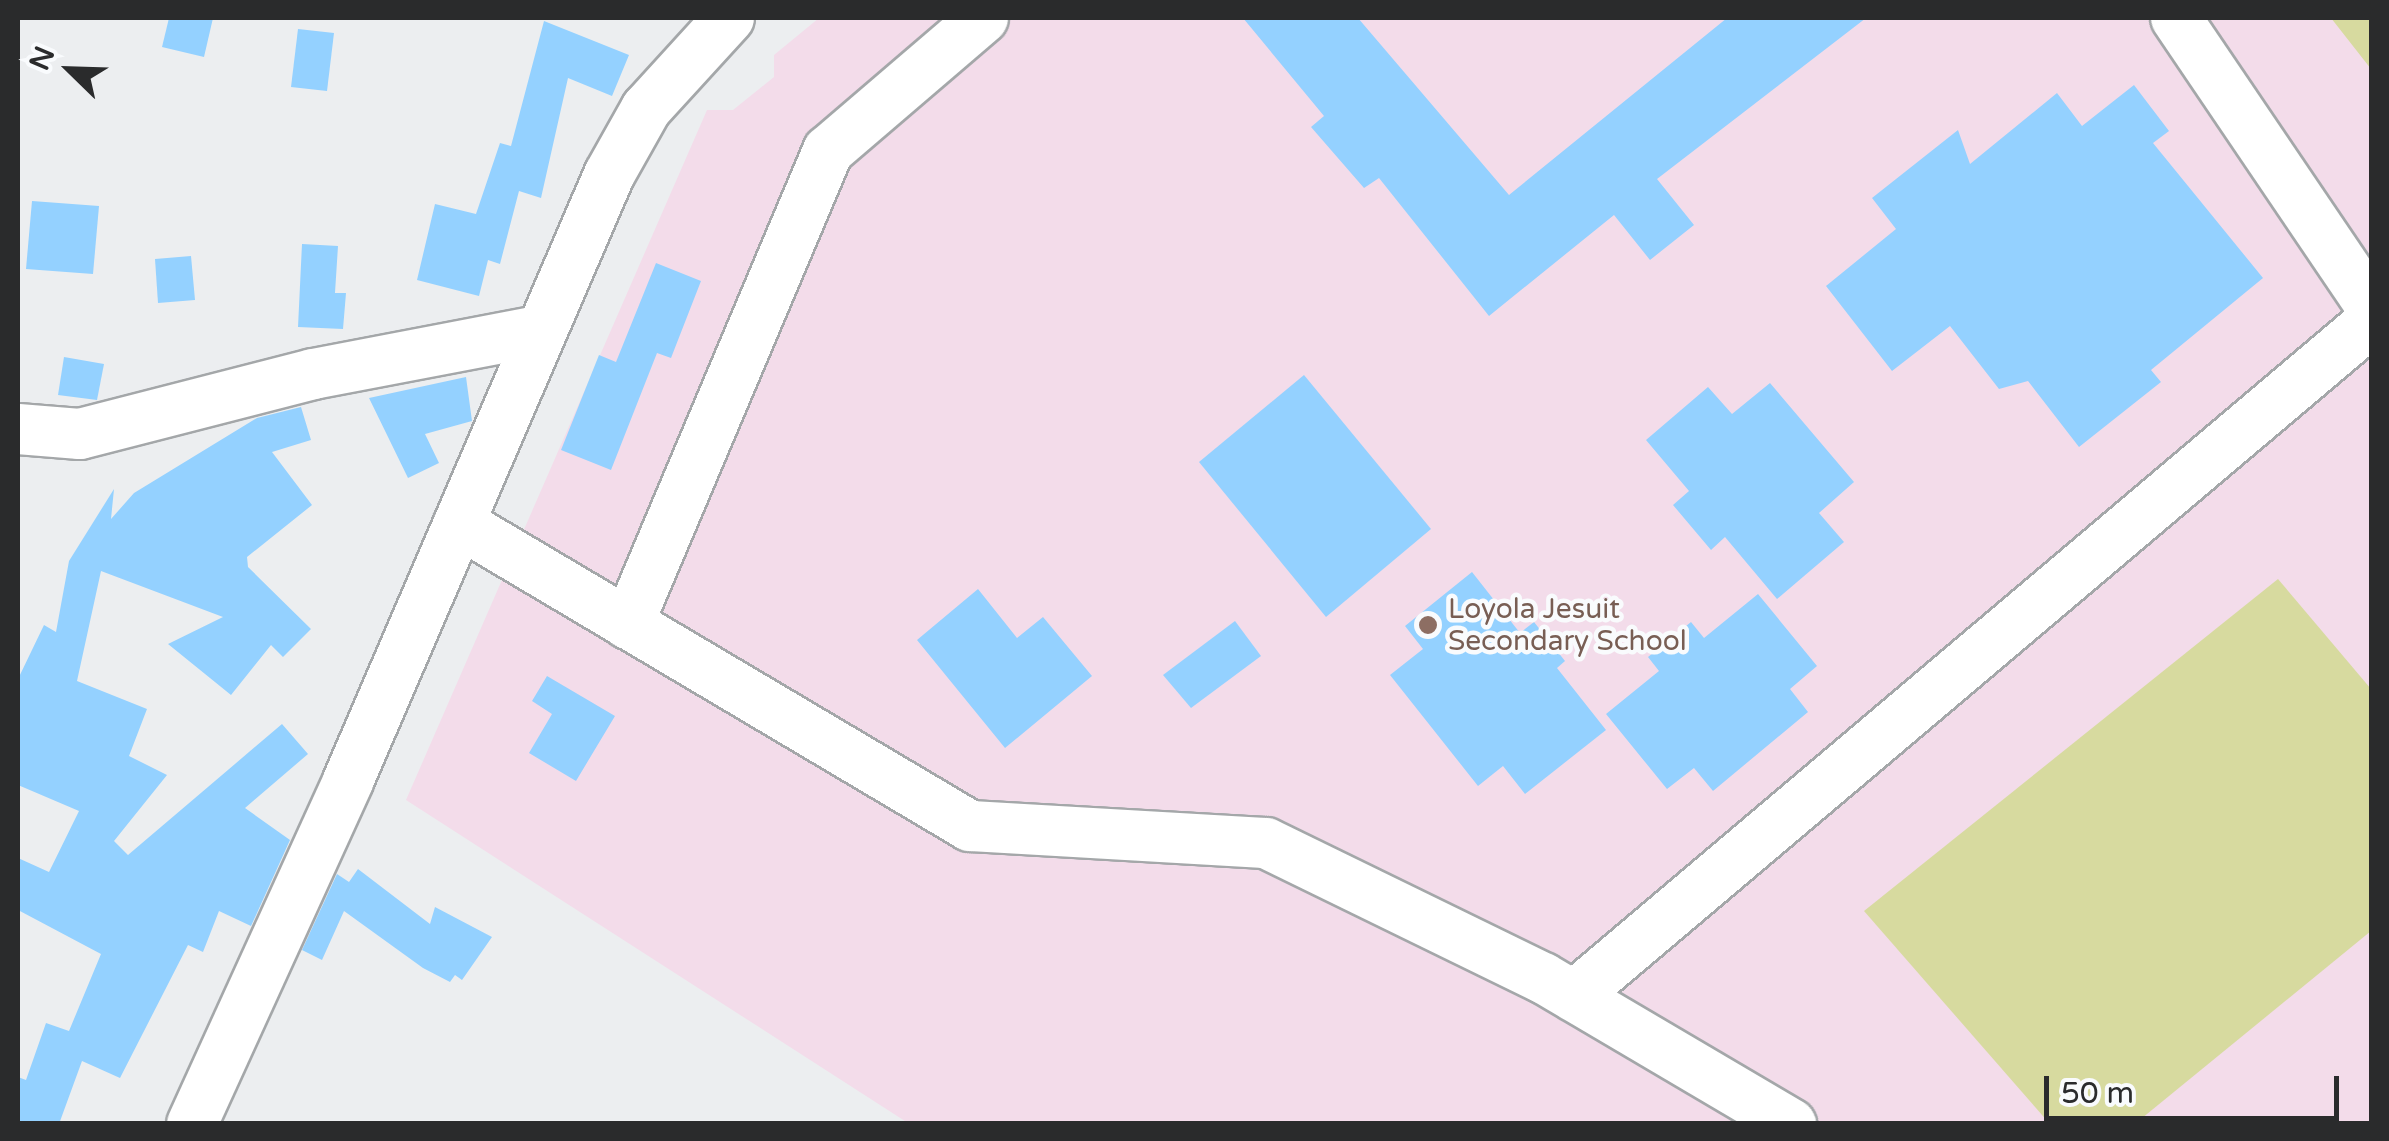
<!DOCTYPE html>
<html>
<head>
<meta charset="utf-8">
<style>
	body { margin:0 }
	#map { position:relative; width:2389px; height:1141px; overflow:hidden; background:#eceef0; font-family:"Varela Round",sans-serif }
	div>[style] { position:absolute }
	.education>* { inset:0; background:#f3dcea }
	.green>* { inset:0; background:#d7da9f }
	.building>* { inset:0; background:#94d1ff }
	.roads { filter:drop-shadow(2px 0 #a4a7a9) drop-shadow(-2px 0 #a4a7a9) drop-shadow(0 2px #a4a7a9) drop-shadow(0 -2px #a4a7a9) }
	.minor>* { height:50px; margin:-25px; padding:0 25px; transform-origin:25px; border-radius:25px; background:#fff }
	.dots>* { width:28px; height:28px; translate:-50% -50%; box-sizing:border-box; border:5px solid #f9fbfd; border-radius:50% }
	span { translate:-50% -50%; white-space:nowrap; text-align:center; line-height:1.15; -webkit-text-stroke:9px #f9fbfd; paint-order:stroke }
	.education-label { font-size:28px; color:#785e54 }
	.left { translate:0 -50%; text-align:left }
	.frame { position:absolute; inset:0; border:20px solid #2a2b2c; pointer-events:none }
	.north { position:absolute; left:20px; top:20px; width:100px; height:100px; -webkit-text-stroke:8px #f9fbfd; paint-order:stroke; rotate:293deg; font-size:28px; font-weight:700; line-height:40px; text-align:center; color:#2a2b2c }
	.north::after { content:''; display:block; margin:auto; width:35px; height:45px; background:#2a2b2c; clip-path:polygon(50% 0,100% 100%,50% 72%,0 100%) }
	.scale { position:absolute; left:2044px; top:1076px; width:295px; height:45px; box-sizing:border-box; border:5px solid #2a2b2c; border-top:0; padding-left:12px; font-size:30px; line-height:35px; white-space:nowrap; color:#2a2b2c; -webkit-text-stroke:8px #f9fbfd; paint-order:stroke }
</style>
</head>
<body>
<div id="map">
	<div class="education">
		<i style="clip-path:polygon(819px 18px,2371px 18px,2371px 1123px,908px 1123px,406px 800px,707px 110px,733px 110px,774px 77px,774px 55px)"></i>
	</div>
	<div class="green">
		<i style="clip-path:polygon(2331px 18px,2371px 18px,2371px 70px,2371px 69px)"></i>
		<i style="clip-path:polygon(2278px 579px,2371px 689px,2371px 931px,2136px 1123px,2049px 1123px,1864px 911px)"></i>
	</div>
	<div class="building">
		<i style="clip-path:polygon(169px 18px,213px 18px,204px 57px,162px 47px)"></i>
		<i style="clip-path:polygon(1243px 18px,1358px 18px,1509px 195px,1727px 18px,1866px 18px,1657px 179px,1694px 225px,1650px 260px,1614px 215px,1489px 316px,1379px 178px,1364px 188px,1311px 127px,1324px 116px)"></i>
		<i style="clip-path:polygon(544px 21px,629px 55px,612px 96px,568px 78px,541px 198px,519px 191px,500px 264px,488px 260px,479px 296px,417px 280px,435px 204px,476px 214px,500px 143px,511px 146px)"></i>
		<i style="clip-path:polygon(298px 29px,334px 33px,327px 91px,291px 87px)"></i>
		<i style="clip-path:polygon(2134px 85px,2169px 131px,2153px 143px,2263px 278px,2151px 370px,2161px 382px,2079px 447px,2028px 381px,1999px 389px,1950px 326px,1892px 371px,1826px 286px,1896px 229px,1872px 198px,1958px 130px,1970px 164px,2057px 93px,2082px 126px)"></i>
		<i style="clip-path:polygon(32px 201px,99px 206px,93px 274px,26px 269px)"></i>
		<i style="clip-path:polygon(302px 244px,338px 246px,335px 293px,346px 293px,343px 329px,298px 327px)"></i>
		<i style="clip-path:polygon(191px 256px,195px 300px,158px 303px,155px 259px)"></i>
		<i style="clip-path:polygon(656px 263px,701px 281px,671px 358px,657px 353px,611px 470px,561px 450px,599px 355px,616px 362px)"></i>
		<i style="clip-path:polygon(64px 357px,104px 364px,97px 400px,58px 395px)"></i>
		<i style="clip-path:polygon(1304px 375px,1431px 529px,1326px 617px,1199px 462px)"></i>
		<i style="clip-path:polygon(466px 377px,472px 421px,425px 434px,439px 463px,408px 478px,369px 398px)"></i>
		<i style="clip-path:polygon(1770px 383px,1854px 482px,1819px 513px,1844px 542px,1777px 599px,1725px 537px,1711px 550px,1673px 505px,1689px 491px,1646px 440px,1708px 387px,1732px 414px)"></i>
		<i style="clip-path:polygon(301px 407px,311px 440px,272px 452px,312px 505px,247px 557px,248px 567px,311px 629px,283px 657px,271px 645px,231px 695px,168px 644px,223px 617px,101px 571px,77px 681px,147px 709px,129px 756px,167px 775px,114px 841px,128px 855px,282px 724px,308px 754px,245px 808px,290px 840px,251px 926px,219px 911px,203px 952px,188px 945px,120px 1078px,82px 1061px,59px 1124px,18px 1124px,18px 1077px,26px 1080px,46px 1023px,69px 1031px,101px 954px,18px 910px,18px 858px,49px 872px,79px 811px,18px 785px,18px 679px,44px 625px,56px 632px,69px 561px,114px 489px,111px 519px,134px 493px,257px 418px)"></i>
		<i style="clip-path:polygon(1472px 572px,1520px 633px,1534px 622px,1565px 661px,1557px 668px,1606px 730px,1525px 794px,1503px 766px,1478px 786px,1390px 675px,1423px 649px,1405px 626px)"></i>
		<i style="clip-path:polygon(978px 589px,1017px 638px,1043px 617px,1092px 676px,1005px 748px,917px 640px)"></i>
		<i style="clip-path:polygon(1758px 594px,1817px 666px,1790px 689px,1808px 712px,1713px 791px,1694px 768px,1667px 789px,1606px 714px,1659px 671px,1648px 657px,1691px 622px,1704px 638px)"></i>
		<i style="clip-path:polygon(1235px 621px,1261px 656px,1191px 708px,1163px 675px)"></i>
		<i style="clip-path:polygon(547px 676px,615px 716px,576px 781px,529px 753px,552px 714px,532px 701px)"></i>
		<i style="clip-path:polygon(358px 869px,430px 924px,435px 907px,492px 937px,462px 980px,455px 975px,450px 982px,423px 968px,344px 911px,322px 960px,302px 950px,337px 874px,349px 882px)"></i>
	</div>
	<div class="roads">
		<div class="minor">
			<i style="left:2176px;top:18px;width:349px;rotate:55.9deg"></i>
			<i style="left:18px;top:429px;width:62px;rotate:4.6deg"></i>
			<i style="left:80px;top:434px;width:241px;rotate:-14.4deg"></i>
			<i style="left:313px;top:374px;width:229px;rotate:-10.8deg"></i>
			<i style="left:459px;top:523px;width:594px;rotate:30.67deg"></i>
			<i style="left:970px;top:826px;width:296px;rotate:3.3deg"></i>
			<i style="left:1266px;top:843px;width:308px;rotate:26deg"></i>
			<i style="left:1543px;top:978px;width:288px;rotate:30.5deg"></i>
			<i style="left:628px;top:624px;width:514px;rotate:-67.08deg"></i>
			<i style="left:828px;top:151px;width:204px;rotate:-40.6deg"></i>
			<i style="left:1574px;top:996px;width:1045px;rotate:-40.23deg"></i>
			<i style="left:192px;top:1124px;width:377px;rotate:-65.5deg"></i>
			<i style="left:348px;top:781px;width:660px;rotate:-66.7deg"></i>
			<i style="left:609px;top:175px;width:76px;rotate:-60.7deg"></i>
			<i style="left:646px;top:109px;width:123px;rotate:-47.6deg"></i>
		</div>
	</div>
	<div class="dots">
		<i style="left:1428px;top:625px;background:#8d6e63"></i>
	</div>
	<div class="education-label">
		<span class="left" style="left:1448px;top:625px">Loyola Jesuit<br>Secondary School</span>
	</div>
	<div class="frame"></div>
	<div class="north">N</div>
	<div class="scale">50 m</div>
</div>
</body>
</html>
